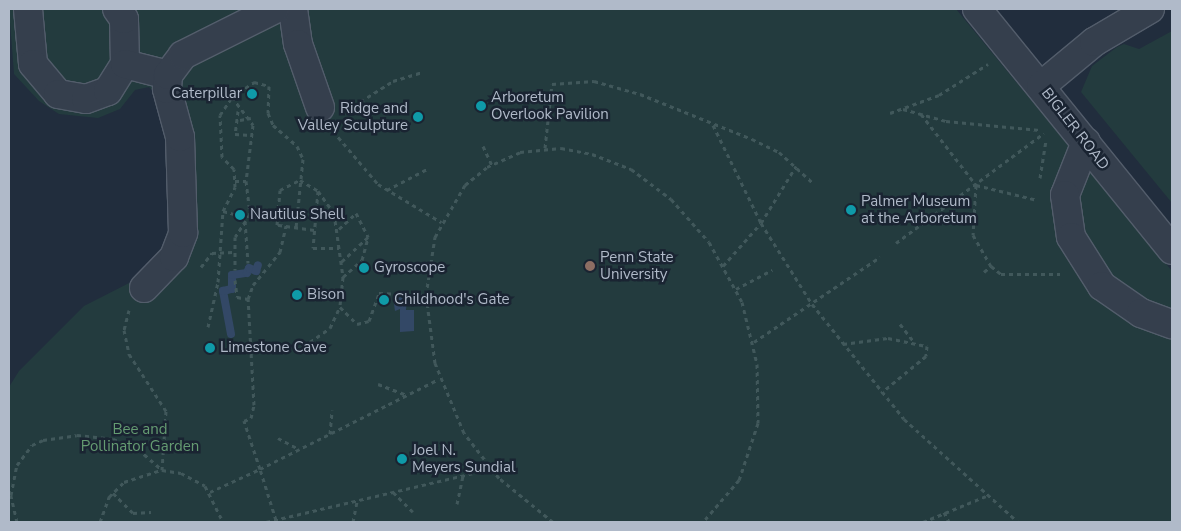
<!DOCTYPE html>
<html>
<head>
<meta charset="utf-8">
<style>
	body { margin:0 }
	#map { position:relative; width:1181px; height:531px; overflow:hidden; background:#212d3d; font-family:"Nunito Sans",sans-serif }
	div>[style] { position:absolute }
	.green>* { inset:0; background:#233b3e }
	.water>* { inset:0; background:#334866 }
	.stream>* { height:8px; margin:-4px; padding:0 4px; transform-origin:4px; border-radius:4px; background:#334866 }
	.path>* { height:3px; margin-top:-1.5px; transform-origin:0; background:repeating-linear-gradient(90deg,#41585b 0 4px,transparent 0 8px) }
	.roads { filter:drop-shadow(1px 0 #535d6b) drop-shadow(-1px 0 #535d6b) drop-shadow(0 1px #535d6b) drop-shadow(0 -1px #535d6b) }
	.minor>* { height:28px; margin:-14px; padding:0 14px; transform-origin:14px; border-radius:14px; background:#353f4d }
	.dots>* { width:14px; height:14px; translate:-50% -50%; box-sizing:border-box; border:2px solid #1a2432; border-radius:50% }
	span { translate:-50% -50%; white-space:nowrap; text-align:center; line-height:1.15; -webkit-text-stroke:5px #1a2432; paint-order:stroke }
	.poi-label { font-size:15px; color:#b0bac9 }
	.right { translate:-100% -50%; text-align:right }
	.left { translate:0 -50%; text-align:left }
	.street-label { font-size:15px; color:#b0bac9 }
	.park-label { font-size:15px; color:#659c72 }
	.frame { position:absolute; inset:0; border:10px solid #b0bac9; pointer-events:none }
</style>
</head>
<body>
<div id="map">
	<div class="green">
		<i style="clip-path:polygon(9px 9px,956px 9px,1172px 271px,1172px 522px,9px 522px,9px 387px,19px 371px,84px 306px,135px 280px,163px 255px,171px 232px,172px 178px,162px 101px,149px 87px,135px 90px,120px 109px,98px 118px,59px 114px,39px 101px,14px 74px)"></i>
		<i style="clip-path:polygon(1172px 31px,1172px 203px,1081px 92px,1092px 66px,1117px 47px,1124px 44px,1139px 49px)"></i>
	</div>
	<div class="water">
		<i style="clip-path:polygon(393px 297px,407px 298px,406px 310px,414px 310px,414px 331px,400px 332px,400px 309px,395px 311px)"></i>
	</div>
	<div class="stream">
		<i style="left:231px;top:334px;width:44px;rotate:-100.5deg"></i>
		<i style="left:223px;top:291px;width:9px;rotate:-13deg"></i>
		<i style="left:232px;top:289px;width:14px;rotate:-90deg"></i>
		<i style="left:232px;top:275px;width:15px;rotate:-8deg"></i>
		<i style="left:247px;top:273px;width:5px;rotate:-68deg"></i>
		<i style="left:249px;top:268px;width:8px;rotate:23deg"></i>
		<i style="left:256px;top:271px;width:6px;rotate:-72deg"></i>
	</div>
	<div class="path">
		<i style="left:232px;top:97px;width:35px;rotate:53deg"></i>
		<i style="left:253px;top:125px;width:56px;rotate:97.1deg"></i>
		<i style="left:246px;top:181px;width:33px;rotate:83deg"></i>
		<i style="left:250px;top:214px;width:27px;rotate:123deg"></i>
		<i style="left:235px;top:237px;width:33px;rotate:90deg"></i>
		<i style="left:903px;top:109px;width:45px;rotate:15.6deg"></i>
		<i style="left:946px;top:121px;width:94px;rotate:5.5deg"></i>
		<i style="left:347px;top:110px;width:54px;rotate:-32.2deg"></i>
		<i style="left:393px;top:81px;width:30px;rotate:-17deg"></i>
		<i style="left:238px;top:111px;width:23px;rotate:97deg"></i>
		<i style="left:235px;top:134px;width:15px;rotate:4deg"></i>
		<i style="left:890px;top:113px;width:52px;rotate:-20.2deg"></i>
		<i style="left:939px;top:95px;width:58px;rotate:-32.3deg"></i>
		<i style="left:921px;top:114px;width:90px;rotate:52.2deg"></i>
		<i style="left:976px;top:185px;width:63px;rotate:13.8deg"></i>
		<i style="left:240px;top:120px;width:11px;rotate:-10deg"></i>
		<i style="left:713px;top:125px;width:109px;rotate:63.9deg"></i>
		<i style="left:761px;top:223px;width:96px;rotate:57.8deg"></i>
		<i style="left:812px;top:304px;width:147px;rotate:51.3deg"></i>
		<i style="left:904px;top:419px;width:154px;rotate:42.1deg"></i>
		<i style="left:333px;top:131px;width:70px;rotate:49.7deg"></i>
		<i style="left:378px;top:184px;width:74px;rotate:31.1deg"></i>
		<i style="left:483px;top:146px;width:21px;rotate:65deg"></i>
		<i style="left:545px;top:148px;width:64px;rotate:-83.8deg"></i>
		<i style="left:552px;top:84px;width:42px;rotate:-4.1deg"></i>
		<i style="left:594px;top:81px;width:48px;rotate:15.8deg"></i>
		<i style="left:640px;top:94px;width:121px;rotate:21.9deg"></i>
		<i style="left:752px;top:139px;width:30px;rotate:26deg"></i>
		<i style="left:779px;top:152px;width:45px;rotate:42.3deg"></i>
		<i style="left:1040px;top:178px;width:39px;rotate:-81deg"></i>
		<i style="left:235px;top:181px;width:11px"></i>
		<i style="left:976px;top:185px;width:50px;rotate:93.4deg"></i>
		<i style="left:973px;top:235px;width:36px;rotate:60deg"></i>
		<i style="left:991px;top:266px;width:13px;rotate:39deg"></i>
		<i style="left:1001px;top:274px;width:59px"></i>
		<i style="left:387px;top:190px;width:45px;rotate:-27.7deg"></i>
		<i style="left:318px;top:191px;width:57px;rotate:95deg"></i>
		<i style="left:313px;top:248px;width:26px"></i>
		<i style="left:223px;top:211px;width:11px;rotate:15deg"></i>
		<i style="left:250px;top:214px;width:9px"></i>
		<i style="left:245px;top:221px;width:42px;rotate:85.9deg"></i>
		<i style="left:339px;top:229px;width:23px;rotate:-43deg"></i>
		<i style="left:356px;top:213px;width:27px;rotate:63deg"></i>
		<i style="left:368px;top:237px;width:37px;rotate:137deg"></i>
		<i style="left:314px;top:230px;width:37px;rotate:-172deg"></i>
		<i style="left:277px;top:225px;width:35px;rotate:-85deg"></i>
		<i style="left:280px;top:190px;width:22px;rotate:-27deg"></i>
		<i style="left:300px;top:180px;width:21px;rotate:31deg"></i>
		<i style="left:318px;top:191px;width:27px;rotate:54deg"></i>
		<i style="left:334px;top:213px;width:65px;rotate:82deg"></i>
		<i style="left:343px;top:277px;width:30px;rotate:96deg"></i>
		<i style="left:340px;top:307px;width:24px;rotate:45deg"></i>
		<i style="left:357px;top:324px;width:12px;rotate:-14deg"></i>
		<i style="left:369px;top:321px;width:30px;rotate:-70deg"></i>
		<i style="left:379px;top:293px;width:47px;rotate:2.4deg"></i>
		<i style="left:896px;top:243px;width:184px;rotate:-36.6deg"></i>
		<i style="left:723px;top:266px;width:57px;rotate:-48.5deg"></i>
		<i style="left:761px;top:223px;width:67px;rotate:-58.4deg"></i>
		<i style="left:201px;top:267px;width:18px;rotate:-52deg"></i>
		<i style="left:212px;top:253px;width:21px;rotate:-3deg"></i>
		<i style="left:984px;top:272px;width:9px;rotate:-41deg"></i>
		<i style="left:343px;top:277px;width:25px;rotate:-42deg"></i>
		<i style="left:362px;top:260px;width:23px;rotate:-75deg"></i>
		<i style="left:235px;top:280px;width:17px;rotate:83deg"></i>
		<i style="left:237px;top:297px;width:11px;rotate:10deg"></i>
		<i style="left:736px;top:289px;width:41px;rotate:-27.8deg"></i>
		<i style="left:129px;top:310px;width:21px;rotate:104deg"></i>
		<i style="left:124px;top:330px;width:25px;rotate:78deg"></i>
		<i style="left:129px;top:354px;width:68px;rotate:57deg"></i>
		<i style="left:166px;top:411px;width:59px;rotate:93.9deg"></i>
		<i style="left:900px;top:324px;width:23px;rotate:52deg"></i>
		<i style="left:208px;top:327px;width:46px;rotate:-77.5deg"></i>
		<i style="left:218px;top:282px;width:71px;rotate:-86deg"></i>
		<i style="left:223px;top:211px;width:27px;rotate:-63deg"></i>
		<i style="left:235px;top:187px;width:18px;rotate:-93deg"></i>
		<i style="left:234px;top:169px;width:17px;rotate:-135deg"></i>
		<i style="left:222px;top:157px;width:42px;rotate:-92.7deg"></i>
		<i style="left:220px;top:115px;width:22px;rotate:-56deg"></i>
		<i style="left:232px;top:97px;width:27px;rotate:-34deg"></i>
		<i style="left:254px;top:82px;width:16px;rotate:15deg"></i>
		<i style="left:269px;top:86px;width:27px;rotate:92deg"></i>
		<i style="left:268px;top:113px;width:13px;rotate:67deg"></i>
		<i style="left:273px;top:125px;width:32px;rotate:41deg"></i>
		<i style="left:297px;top:146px;width:14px;rotate:65deg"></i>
		<i style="left:303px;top:159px;width:69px;rotate:95.8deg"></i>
		<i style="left:754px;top:342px;width:152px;rotate:-34deg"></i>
		<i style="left:843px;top:344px;width:45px;rotate:-7.6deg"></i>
		<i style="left:888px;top:338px;width:40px;rotate:12deg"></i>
		<i style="left:927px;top:346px;width:10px;rotate:96deg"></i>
		<i style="left:926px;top:356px;width:58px;rotate:140.6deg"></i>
		<i style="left:229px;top:351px;width:50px"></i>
		<i style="left:279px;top:351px;width:32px;rotate:-16deg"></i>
		<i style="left:310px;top:342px;width:24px;rotate:-35deg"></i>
		<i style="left:330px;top:328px;width:23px;rotate:-65deg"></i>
		<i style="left:378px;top:384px;width:30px;rotate:21deg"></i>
		<i style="left:330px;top:434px;width:24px;rotate:-85deg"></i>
		<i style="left:278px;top:438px;width:24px;rotate:28deg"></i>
		<i style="left:210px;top:492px;width:55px;rotate:-24.7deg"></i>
		<i style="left:260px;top:469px;width:51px;rotate:-108.4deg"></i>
		<i style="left:244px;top:421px;width:8px;rotate:-23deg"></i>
		<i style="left:251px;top:418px;width:13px;rotate:-77deg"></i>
		<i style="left:254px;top:405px;width:106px;rotate:-93.2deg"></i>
		<i style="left:248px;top:299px;width:15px;rotate:-70deg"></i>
		<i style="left:253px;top:285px;width:43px;rotate:-50.7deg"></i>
		<i style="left:280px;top:252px;width:27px;rotate:-77deg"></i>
		<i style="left:393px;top:492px;width:28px;rotate:45deg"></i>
		<i style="left:113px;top:493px;width:28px;rotate:45deg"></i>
		<i style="left:133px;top:513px;width:18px;rotate:-3deg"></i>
		<i style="left:457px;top:504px;width:29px;rotate:-78deg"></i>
		<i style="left:944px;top:512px;width:11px;rotate:63deg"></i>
		<i style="left:276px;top:520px;width:53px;rotate:-107.4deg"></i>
		<i style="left:260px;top:469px;width:200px;rotate:-26.7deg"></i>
		<i style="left:17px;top:522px;width:28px;rotate:-103deg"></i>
		<i style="left:11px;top:495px;width:31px;rotate:-79deg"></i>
		<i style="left:17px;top:465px;width:25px;rotate:-53deg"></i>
		<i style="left:32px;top:445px;width:12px;rotate:-24deg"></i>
		<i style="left:43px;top:440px;width:34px;rotate:-8deg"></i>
		<i style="left:77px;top:435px;width:36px;rotate:6deg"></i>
		<i style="left:113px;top:439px;width:27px;rotate:22deg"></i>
		<i style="left:138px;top:449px;width:32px;rotate:41deg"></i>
		<i style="left:100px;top:522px;width:27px;rotate:-70deg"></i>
		<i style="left:109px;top:497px;width:21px;rotate:-45deg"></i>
		<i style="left:124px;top:482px;width:40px;rotate:-18deg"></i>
		<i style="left:162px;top:470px;width:19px;rotate:9deg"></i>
		<i style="left:181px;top:473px;width:27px;rotate:28deg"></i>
		<i style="left:205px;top:486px;width:40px;rotate:63.4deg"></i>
		<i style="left:266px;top:522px;width:230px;rotate:-13.3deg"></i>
		<i style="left:353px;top:522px;width:21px;rotate:-79deg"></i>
		<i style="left:553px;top:522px;width:70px;rotate:-140.8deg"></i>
		<i style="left:499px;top:478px;width:57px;rotate:-127.9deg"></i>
		<i style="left:464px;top:433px;width:76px;rotate:-112.5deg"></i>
		<i style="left:435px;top:363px;width:69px;rotate:-97.5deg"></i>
		<i style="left:426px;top:295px;width:59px;rotate:-81.2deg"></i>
		<i style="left:435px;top:237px;width:60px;rotate:-60deg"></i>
		<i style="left:465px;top:185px;width:28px;rotate:-39deg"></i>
		<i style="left:487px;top:167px;width:36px;rotate:-24deg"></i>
		<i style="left:520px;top:152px;width:41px;rotate:-5.6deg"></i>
		<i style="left:561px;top:148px;width:32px;rotate:11deg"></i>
		<i style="left:592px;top:154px;width:42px;rotate:21deg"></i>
		<i style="left:631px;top:169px;width:50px;rotate:36.9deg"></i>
		<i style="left:671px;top:199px;width:57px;rotate:48.5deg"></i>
		<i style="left:709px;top:242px;width:68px;rotate:61.2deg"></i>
		<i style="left:742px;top:302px;width:64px;rotate:76.4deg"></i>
		<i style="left:757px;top:364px;width:59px;rotate:89deg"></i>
		<i style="left:758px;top:423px;width:60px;rotate:108.4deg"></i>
		<i style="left:739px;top:480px;width:55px;rotate:130.6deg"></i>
		<i style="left:891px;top:522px;width:8px"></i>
		<i style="left:923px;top:522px;width:68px;rotate:-22.4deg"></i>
	</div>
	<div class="roads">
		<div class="minor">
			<i style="left:28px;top:9px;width:55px;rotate:84.8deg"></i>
			<i style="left:33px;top:64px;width:39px;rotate:50deg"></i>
			<i style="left:58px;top:94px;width:28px;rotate:10deg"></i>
			<i style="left:86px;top:99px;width:23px;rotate:-20deg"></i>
			<i style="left:108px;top:91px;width:32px;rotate:-58deg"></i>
			<i style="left:125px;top:64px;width:45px;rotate:-91.3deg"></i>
			<i style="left:124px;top:19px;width:12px;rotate:-125deg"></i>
			<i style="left:293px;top:9px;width:35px;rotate:82deg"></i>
			<i style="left:298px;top:44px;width:67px;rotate:70.8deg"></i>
			<i style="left:977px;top:9px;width:310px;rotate:51deg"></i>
			<i style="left:125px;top:64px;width:44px;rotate:14.3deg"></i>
			<i style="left:1041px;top:86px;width:69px;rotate:-39.7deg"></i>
			<i style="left:1094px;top:42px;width:65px;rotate:-30.5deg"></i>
			<i style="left:1086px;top:142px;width:57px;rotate:111.6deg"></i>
			<i style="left:1065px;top:195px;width:42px;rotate:81.9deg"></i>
			<i style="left:1071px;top:237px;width:58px;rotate:57.7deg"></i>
			<i style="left:1102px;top:286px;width:47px;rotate:34.7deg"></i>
			<i style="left:1141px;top:313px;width:33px;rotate:20deg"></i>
			<i style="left:144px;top:288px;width:43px;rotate:-45.9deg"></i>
			<i style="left:174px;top:257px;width:26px;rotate:-69deg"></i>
			<i style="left:183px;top:233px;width:96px;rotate:-91.8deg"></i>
			<i style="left:180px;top:137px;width:50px;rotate:-105.2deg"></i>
			<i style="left:167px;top:89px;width:14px;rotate:-86deg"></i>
			<i style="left:168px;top:75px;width:25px;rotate:-53deg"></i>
			<i style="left:183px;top:55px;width:103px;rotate:-26.6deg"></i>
		</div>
	</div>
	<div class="dots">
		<i style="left:252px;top:94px;background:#0f9aa8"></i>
		<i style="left:481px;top:106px;background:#0f9aa8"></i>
		<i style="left:418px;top:117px;background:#0f9aa8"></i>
		<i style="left:851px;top:210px;background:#0f9aa8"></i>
		<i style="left:240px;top:215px;background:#0f9aa8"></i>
		<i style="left:590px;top:266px;background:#8d6e63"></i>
		<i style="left:364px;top:268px;background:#0f9aa8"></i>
		<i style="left:297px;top:295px;background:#0f9aa8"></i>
		<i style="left:384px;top:300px;background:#0f9aa8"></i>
		<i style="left:210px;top:348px;background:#0f9aa8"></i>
		<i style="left:402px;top:459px;background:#0f9aa8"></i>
	</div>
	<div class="poi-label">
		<span class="right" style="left:242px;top:94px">Caterpillar</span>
		<span class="left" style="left:491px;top:106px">Arboretum<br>Overlook Pavilion</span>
		<span class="right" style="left:408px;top:117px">Ridge and<br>Valley Sculpture</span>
		<span class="left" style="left:861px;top:210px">Palmer Museum<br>at the Arboretum</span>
		<span class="left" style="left:250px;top:215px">Nautilus Shell</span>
		<span class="left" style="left:600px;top:266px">Penn State<br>University</span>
		<span class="left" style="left:374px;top:268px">Gyroscope</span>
		<span class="left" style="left:307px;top:295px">Bison</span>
		<span class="left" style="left:394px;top:300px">Childhood's Gate</span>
		<span class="left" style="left:220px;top:348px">Limestone Cave</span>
		<span class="left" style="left:412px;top:459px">Joel N.<br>Meyers Sundial</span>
	</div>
	<div class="street-label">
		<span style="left:1075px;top:129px;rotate:52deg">BIGLER ROAD</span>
	</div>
	<div class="park-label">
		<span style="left:140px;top:438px">Bee and<br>Pollinator Garden</span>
	</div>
	<div class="frame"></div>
</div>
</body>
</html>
